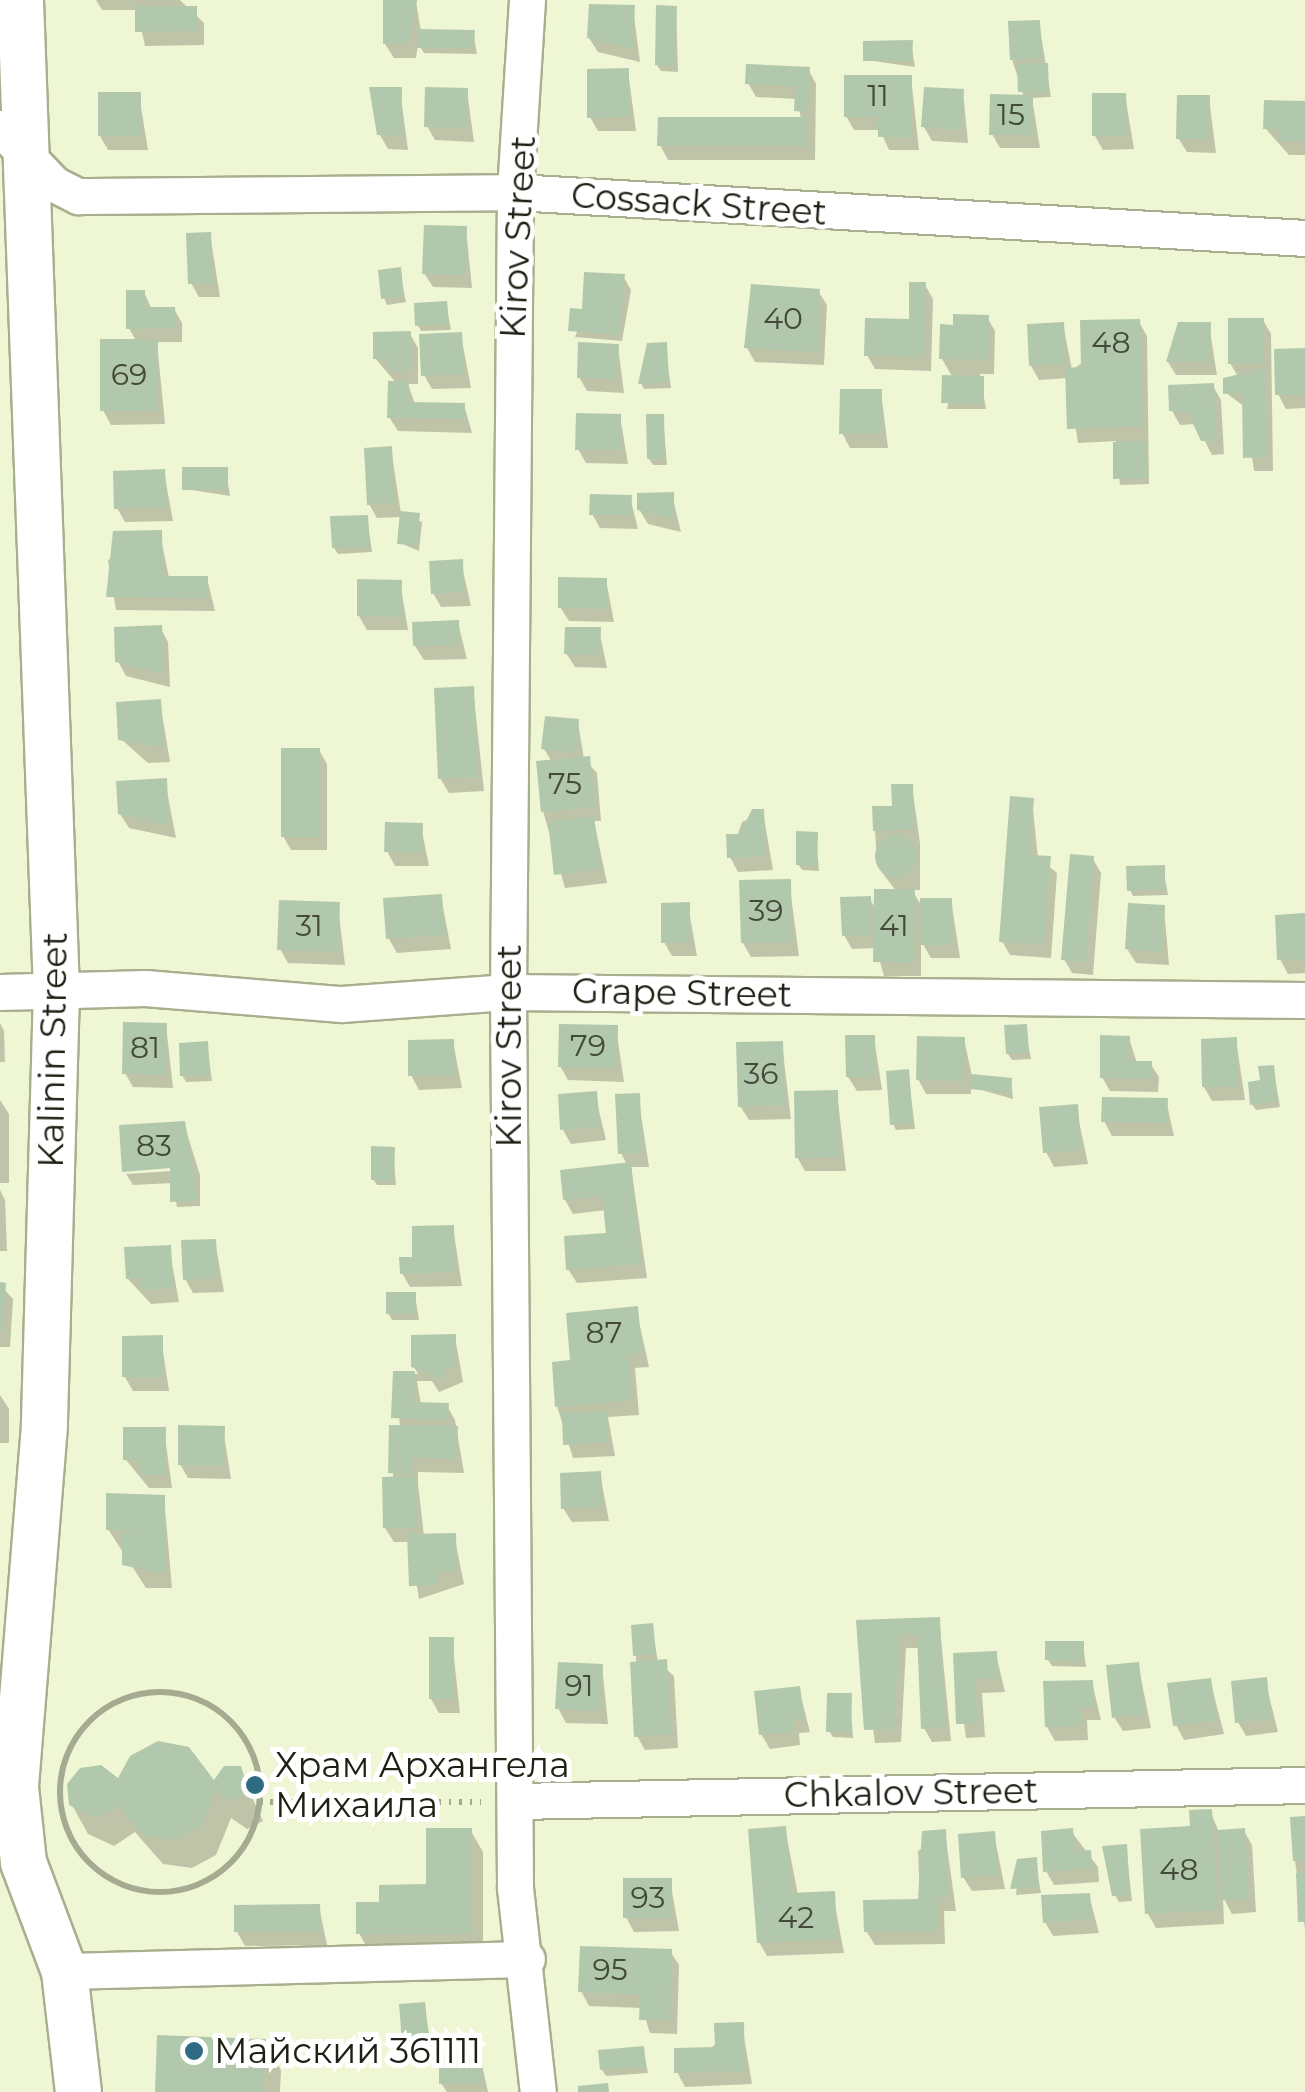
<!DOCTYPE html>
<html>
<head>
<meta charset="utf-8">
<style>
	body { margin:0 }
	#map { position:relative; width:1305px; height:2092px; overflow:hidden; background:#eff6d4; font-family:Montserrat,sans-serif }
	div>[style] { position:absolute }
	.shadow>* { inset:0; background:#0003 }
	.building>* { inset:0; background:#b2c8ac }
	.round { border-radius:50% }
	.path>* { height:6px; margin-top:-3px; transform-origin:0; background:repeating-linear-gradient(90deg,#a5ab90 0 2.5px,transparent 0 10.5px) }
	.path>.ring { margin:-3px; padding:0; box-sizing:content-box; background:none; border:6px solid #a5ab90; border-radius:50% }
	.roads { filter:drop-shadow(2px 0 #a8af8e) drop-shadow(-2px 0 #a8af8e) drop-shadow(0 2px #a8af8e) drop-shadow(0 -2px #a8af8e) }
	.minor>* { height:35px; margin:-17.5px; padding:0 17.5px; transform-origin:17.5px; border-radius:17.5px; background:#fff }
	.tertiary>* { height:45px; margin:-22.5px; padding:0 22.5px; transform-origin:22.5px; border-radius:22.5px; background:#fff }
	.dots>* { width:28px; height:28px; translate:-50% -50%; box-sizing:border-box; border:5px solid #fff; border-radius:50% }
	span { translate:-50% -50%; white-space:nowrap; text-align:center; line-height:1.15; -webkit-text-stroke:10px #fff; paint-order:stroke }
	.number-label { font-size:30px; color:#434a3a }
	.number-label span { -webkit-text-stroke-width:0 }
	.street-label { font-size:35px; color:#1e2014 }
	.poi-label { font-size:35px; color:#1e2014 }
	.left { translate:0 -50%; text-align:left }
</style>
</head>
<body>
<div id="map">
	<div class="shadow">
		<i style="clip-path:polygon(96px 0,180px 0,204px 23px,204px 45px,145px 46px,137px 10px,102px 10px)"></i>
		<i style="clip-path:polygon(416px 1px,421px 32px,473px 32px,477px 54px,424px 53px,418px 44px,416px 58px,394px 58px,385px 44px)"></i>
		<i style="clip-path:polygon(633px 8px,640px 62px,598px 52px,589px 38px)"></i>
		<i style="clip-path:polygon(676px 8px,678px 72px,661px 71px,657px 65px)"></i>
		<i style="clip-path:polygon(1039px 22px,1051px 97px,1032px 98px,1040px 148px,1000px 148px,992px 134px,1024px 97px,1012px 59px)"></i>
		<i style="clip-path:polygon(911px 43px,915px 67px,866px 60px)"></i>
		<i style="clip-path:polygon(808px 69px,816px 84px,815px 160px,668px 160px,660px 145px,801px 119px,797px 99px,756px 97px,748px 83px)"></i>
		<i style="clip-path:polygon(628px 71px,636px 131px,598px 131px,590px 117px)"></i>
		<i style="clip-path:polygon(911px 77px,919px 150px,889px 150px,880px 130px,854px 130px,846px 116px)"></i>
		<i style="clip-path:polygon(400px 90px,408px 150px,388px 149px,380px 135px)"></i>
		<i style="clip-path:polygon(467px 91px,474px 142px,435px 140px,427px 126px)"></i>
		<i style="clip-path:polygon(963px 91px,968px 143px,932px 141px,924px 127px)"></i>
		<i style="clip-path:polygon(139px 95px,148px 150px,108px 150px,100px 136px)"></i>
		<i style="clip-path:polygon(1125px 95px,1134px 149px,1103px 150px,1095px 136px)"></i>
		<i style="clip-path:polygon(1209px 98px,1216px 153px,1187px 152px,1178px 138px)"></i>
		<i style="clip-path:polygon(1305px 104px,1305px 155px,1289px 155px,1265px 128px)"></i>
		<i style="clip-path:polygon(466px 229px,472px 288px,433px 287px,424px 273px)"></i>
		<i style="clip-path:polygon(210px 234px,220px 297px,199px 297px,191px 283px)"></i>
		<i style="clip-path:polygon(399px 270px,406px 302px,387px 305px,384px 298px)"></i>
		<i style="clip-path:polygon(623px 276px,631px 290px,622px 341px,575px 337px,585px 312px)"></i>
		<i style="clip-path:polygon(925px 285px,933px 299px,931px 371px,875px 369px,867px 355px,911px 322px)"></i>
		<i style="clip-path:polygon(818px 291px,827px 305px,824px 365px,755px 362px,747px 348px)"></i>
		<i style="clip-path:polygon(144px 292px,152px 310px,174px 309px,182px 323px,182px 342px,157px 342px,165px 424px,111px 425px,103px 410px,136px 341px,129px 328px)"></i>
		<i style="clip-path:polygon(446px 303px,451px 330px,421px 331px,418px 325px)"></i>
		<i style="clip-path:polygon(987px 317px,995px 331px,994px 374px,980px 374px,986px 409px,947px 409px,953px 378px,942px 359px,955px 327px)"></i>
		<i style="clip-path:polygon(1263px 320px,1271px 334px,1273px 471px,1254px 471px,1245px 407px,1226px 393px,1240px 380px,1230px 363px)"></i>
		<i style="clip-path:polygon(1139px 322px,1147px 336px,1149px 484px,1120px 485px,1116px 441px,1078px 443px,1068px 378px,1039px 380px,1031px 366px,1063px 324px,1072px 370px)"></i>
		<i style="clip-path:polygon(1209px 325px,1217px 375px,1176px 375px,1168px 362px)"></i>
		<i style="clip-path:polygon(410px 334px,418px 348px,418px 384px,408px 384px,415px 404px,464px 405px,472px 433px,398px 431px,389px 417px,397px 384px,375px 358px)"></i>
		<i style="clip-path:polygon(461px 335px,471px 388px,432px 389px,424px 375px)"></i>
		<i style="clip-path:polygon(665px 345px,671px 388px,644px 389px,641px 383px)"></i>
		<i style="clip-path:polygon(618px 346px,624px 393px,587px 391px,579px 377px)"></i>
		<i style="clip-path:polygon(1305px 351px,1305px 408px,1286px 409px,1278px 394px)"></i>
		<i style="clip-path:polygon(1213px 386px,1221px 400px,1224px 454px,1212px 455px,1196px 424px,1180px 425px,1172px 411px)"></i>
		<i style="clip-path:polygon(881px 392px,888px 448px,850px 448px,842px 433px)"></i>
		<i style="clip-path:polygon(620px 416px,628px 464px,586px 463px,578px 449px)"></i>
		<i style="clip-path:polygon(663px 416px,667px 465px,653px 465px,649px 459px)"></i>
		<i style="clip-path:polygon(391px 449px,401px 514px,422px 522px,419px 551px,400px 543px,402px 517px,377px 518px,369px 504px)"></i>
		<i style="clip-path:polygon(226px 470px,230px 496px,185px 489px)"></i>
		<i style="clip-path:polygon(164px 472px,173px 521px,125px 522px,117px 508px)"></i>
		<i style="clip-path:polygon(672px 495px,681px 532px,648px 524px,639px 509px)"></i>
		<i style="clip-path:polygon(630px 497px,638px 529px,600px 528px,592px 514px)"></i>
		<i style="clip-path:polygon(367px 517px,372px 552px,338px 554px,334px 548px)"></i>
		<i style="clip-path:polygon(160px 533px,169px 578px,207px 578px,215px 611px,116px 610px,108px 560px)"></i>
		<i style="clip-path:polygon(461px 562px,471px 606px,441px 607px,433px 593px)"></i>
		<i style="clip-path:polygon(606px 580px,614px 622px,569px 621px,560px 607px)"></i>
		<i style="clip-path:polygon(400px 582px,408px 630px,367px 630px,359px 616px)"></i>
		<i style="clip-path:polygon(458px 623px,467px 659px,424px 660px,415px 646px)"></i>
		<i style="clip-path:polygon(160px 627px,168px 642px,170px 687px,126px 676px,118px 661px)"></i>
		<i style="clip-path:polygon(599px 630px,607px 668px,575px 667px,566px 653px)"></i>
		<i style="clip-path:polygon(473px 689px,484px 791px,449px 793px,440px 778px)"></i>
		<i style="clip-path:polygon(160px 702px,170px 762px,148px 763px,121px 739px)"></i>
		<i style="clip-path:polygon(578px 722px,584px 759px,597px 773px,601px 821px,594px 821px,607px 883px,565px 888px,543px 811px,552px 762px,544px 749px)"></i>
		<i style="clip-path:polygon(319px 750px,327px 764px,327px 850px,291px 850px,283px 836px)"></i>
		<i style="clip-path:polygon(165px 781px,176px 838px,129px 828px,120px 814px)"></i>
		<i style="clip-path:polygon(912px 786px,920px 843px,920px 890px,912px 890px,923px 908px,951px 900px,960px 958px,931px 958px,921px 941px,921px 976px,884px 976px,876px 948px,852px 949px,844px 935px,869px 898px,876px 909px,897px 892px,877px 866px,875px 830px)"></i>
		<i style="clip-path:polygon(1032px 800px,1038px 858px,1057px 873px,1051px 958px,1010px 955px,1002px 941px)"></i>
		<i style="clip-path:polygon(763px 812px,773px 870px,738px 872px,730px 857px,742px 822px)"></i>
		<i style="clip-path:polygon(421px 826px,429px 866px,395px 866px,387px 851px)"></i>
		<i style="clip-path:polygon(816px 834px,819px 871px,802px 870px,798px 864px)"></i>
		<i style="clip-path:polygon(1093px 859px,1101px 873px,1093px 975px,1072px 973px,1064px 959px)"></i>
		<i style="clip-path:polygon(1163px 867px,1168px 895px,1133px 896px,1130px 890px)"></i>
		<i style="clip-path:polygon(789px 881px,799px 956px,751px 957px,743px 943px)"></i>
		<i style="clip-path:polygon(441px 897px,451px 949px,397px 953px,389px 939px)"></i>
		<i style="clip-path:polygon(338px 905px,345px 965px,288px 963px,280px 949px)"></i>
		<i style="clip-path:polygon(688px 905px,697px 956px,672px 956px,664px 942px)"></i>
		<i style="clip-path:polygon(1164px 908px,1169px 965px,1136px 963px,1127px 949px)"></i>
		<i style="clip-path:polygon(1305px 916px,1305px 973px,1288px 974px,1280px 959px)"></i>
		<i style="clip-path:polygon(0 1023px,4px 1031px,5px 1062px,0 1062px)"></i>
		<i style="clip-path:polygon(166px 1025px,173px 1088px,133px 1087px,125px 1073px)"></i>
		<i style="clip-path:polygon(1025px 1027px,1031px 1059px,1012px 1060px,1008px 1054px)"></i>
		<i style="clip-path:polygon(616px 1028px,624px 1082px,568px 1080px,560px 1066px)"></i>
		<i style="clip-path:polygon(874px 1037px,882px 1090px,857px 1091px,848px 1077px)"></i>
		<i style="clip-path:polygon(1129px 1038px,1137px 1063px,1150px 1063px,1159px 1077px,1158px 1092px,1110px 1091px,1102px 1077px)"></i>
		<i style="clip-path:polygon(964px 1039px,972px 1076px,1011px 1080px,1013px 1099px,971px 1087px,971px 1094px,926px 1094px,918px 1079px)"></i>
		<i style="clip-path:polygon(1236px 1040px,1245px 1100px,1212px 1101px,1204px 1087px)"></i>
		<i style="clip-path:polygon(453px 1042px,462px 1088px,419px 1090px,411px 1075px)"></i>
		<i style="clip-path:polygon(207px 1044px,212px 1081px,186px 1082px,182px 1075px)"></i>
		<i style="clip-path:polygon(782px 1044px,791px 1119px,749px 1120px,740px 1106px)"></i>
		<i style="clip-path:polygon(1273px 1067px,1280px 1107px,1256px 1110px,1252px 1104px)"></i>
		<i style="clip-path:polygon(908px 1071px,915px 1129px,896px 1130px,893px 1124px)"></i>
		<i style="clip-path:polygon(837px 1093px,846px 1171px,805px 1171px,797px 1157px)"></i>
		<i style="clip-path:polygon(595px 1094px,606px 1140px,571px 1144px,563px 1130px)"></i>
		<i style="clip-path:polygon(638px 1095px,649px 1167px,631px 1167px,647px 1278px,577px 1283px,568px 1269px,609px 1236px,606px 1210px,573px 1214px,565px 1200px,627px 1165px,621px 1153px)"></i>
		<i style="clip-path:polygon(0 1100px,9px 1114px,9px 1183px,0 1183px)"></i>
		<i style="clip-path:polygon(1166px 1100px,1174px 1136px,1112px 1136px,1104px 1121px)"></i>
		<i style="clip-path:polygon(1076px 1107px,1088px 1164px,1054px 1167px,1046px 1152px)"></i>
		<i style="clip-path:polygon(184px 1124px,200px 1175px,200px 1206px,177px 1207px,173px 1183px,133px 1185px,126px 1174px,172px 1171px)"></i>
		<i style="clip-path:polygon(393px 1150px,396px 1185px,377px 1185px,373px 1179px)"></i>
		<i style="clip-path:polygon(0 1190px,5px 1200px,7px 1251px,0 1251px)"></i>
		<i style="clip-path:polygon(453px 1227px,462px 1286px,410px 1287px,402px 1273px)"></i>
		<i style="clip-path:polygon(215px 1241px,224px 1292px,193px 1293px,185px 1279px)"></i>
		<i style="clip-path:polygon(169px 1247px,179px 1302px,151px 1304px,128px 1279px)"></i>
		<i style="clip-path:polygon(0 1285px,13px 1299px,10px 1347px,0 1347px)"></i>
		<i style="clip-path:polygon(415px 1295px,419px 1320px,392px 1320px,388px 1313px)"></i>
		<i style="clip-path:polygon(636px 1308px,649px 1367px,635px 1368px,639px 1415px,608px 1417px,615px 1456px,573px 1458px,557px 1406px,573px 1362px)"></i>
		<i style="clip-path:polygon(455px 1337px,463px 1382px,439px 1392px,432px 1381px,417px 1381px,421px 1405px,447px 1406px,455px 1420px,464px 1473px,418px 1472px,418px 1484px,424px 1536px,454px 1535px,464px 1584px,419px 1599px,410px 1542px,394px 1542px,385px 1528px,400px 1428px,396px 1374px,418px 1374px,414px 1367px)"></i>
		<i style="clip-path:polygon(161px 1338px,169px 1391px,133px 1391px,125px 1377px)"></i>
		<i style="clip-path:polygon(0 1395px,9px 1409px,9px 1443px,0 1443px)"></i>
		<i style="clip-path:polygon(223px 1429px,231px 1479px,188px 1478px,180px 1464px)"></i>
		<i style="clip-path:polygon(164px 1430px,172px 1488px,149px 1488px,126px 1460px)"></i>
		<i style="clip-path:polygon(600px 1474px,609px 1521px,572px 1522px,563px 1508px)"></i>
		<i style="clip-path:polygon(164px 1497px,172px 1588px,146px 1588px,108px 1529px)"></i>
		<i style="clip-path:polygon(939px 1619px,951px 1741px,932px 1742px,924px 1728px,920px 1648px,906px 1648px,901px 1742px,875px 1743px,859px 1623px)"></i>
		<i style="clip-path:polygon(652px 1626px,658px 1662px,674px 1676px,678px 1748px,645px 1750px,637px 1736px,636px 1655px)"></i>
		<i style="clip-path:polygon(452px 1640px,460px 1713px,439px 1713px,431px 1699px)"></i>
		<i style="clip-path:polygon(1083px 1644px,1086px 1667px,1052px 1666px,1048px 1660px)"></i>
		<i style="clip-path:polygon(996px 1654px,1005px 1692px,982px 1693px,985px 1737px,966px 1738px,955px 1656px)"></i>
		<i style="clip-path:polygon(1138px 1664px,1151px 1728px,1123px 1731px,1114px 1717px)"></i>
		<i style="clip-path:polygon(602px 1666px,608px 1724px,566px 1723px,558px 1708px)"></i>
		<i style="clip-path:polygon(1210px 1680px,1224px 1734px,1184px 1740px,1176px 1725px)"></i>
		<i style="clip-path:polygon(1265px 1680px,1278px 1732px,1246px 1736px,1238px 1722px)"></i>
		<i style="clip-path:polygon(1092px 1682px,1101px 1720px,1087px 1720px,1088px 1740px,1055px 1741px,1047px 1727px)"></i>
		<i style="clip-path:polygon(799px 1689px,810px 1732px,799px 1733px,800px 1745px,770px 1749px,761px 1734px)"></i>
		<i style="clip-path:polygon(850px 1696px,853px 1738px,833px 1737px,829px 1731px)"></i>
		<i style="clip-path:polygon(239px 1769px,263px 1821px,247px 1829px,231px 1818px,216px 1855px,192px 1868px,163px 1864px,135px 1832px,114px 1846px,88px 1834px,72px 1805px,118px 1781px,214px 1784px)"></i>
		<i style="clip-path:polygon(1210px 1811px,1219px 1832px,1244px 1831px,1252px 1845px,1256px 1912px,1232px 1914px,1223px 1897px,1224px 1924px,1156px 1928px,1148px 1914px)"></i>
		<i style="clip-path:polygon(1305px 1818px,1305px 1929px,1295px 1861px)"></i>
		<i style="clip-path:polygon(785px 1828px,798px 1895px,833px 1894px,844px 1953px,767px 1956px,759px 1942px)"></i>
		<i style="clip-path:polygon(471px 1831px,483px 1852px,483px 1955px,371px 1955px,359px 1933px,381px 1904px,429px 1887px)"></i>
		<i style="clip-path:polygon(1071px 1831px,1098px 1867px,1099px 1882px,1054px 1885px,1046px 1871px)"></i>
		<i style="clip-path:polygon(945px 1832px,956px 1911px,944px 1911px,945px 1944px,875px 1945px,866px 1931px,920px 1901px,918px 1851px)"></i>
		<i style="clip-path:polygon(994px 1834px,1005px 1889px,972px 1891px,963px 1877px)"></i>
		<i style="clip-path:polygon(1126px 1847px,1132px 1901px,1119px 1902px,1115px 1895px)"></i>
		<i style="clip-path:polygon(1035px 1860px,1041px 1893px,1016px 1895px,1019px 1861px)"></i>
		<i style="clip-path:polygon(670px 1880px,679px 1931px,634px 1932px,626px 1917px)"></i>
		<i style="clip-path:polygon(1089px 1895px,1099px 1933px,1053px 1936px,1045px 1922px)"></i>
		<i style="clip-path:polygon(319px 1907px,327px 1945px,245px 1946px,237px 1932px)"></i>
		<i style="clip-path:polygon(670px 1951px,679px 1965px,677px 2034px,650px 2033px,642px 2008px,589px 2006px,581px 1991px)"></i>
		<i style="clip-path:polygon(424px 2004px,431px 2046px,408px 2048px,404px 2041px)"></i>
		<i style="clip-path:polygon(742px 2025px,752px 2084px,685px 2087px,677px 2072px)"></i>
		<i style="clip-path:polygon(264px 2042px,281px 2070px,280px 2092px,157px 2092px)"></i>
		<i style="clip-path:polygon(643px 2048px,648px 2073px,606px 2076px,602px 2070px)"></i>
		<i style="clip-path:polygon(480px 2056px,488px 2092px,447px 2092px,441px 2083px)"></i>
	</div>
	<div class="building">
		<i style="clip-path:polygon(383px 0,417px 0,409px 44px,383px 44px)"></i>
		<i style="clip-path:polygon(589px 4px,635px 5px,633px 49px,587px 38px)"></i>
		<i style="clip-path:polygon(656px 5px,677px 6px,675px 66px,655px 65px)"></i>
		<i style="clip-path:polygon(135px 6px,197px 6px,197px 31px,135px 32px)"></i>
		<i style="clip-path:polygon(1040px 20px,1042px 58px,1010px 60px,1008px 21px)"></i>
		<i style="clip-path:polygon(418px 29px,475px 30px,474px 48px,417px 48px)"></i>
		<i style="clip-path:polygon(913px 40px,912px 61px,863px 61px,863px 41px)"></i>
		<i style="clip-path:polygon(1048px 63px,1049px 92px,1018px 92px,1017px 64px)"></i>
		<i style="clip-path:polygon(746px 64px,810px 67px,808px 112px,794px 111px,795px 86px,745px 84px)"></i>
		<i style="clip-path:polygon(629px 68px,629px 117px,587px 118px,587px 69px)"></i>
		<i style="clip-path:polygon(844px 75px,912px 75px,912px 137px,878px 137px,878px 117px,844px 117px)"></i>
		<i style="clip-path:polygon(369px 87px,402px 87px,401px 136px,377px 135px)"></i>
		<i style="clip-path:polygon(425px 87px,468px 88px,467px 128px,424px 127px)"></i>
		<i style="clip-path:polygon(924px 87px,964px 89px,961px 130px,921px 127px)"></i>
		<i style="clip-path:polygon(98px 92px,141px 92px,141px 136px,98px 136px)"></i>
		<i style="clip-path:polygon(1092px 93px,1126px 93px,1127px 136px,1092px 136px)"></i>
		<i style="clip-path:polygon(990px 94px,1033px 95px,1033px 135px,989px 135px)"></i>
		<i style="clip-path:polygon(1177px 95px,1210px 95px,1209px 139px,1176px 139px)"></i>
		<i style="clip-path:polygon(1264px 100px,1305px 101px,1305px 142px,1278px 141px,1278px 129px,1263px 129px)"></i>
		<i style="clip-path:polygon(658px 117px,808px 117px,808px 146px,657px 146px)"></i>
		<i style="clip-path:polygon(424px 225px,467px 226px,466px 275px,422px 274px)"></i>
		<i style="clip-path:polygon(211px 232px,213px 283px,188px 284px,186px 233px)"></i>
		<i style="clip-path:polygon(401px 267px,404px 296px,381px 299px,378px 270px)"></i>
		<i style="clip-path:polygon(584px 272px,625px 274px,619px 335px,568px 331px,570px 308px,582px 309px)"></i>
		<i style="clip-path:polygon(909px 282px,926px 282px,924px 357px,864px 356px,865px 318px,909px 319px)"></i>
		<i style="clip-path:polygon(751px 284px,820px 289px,818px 352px,744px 348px)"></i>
		<i style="clip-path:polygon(126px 290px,145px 290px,145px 307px,175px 307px,176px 328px,126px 329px)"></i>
		<i style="clip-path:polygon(447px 301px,449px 324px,415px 326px,414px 303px)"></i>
		<i style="clip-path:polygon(953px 314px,989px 315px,988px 360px,939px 359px,940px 324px,953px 325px)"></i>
		<i style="clip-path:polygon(1228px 318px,1264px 318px,1264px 363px,1228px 364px)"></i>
		<i style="clip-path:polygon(1140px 319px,1143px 426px,1067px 429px,1065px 368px,1081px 367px,1080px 320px)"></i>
		<i style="clip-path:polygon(1064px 322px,1066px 364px,1029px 366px,1027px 324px)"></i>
		<i style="clip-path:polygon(1178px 322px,1211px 322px,1210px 362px,1166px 362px)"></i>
		<i style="clip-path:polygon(411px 331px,411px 371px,387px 371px,387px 359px,373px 359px,373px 332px)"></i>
		<i style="clip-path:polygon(462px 332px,464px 374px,421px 376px,419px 334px)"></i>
		<i style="clip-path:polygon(100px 339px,158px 339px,158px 411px,100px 411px)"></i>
		<i style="clip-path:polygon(578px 342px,619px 344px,617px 379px,577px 378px)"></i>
		<i style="clip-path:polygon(667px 342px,669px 382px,638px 384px,647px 343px)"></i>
		<i style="clip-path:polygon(1305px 348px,1305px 395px,1275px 395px,1274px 349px)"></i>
		<i style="clip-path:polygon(1265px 368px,1266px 457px,1243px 458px,1242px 393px,1223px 394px,1223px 378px)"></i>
		<i style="clip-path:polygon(942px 375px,984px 376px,984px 404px,941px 403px)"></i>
		<i style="clip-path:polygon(388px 381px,409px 381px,408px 402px,465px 403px,465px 419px,387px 418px)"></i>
		<i style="clip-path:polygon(1214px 383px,1217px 441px,1201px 441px,1187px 411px,1169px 411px,1168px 385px)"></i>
		<i style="clip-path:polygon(840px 389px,882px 389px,881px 434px,839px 434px)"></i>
		<i style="clip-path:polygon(576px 413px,621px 414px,621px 450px,575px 450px)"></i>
		<i style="clip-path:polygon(646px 414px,664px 414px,665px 459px,647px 459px)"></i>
		<i style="clip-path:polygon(1146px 441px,1147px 478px,1113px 479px,1113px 442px)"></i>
		<i style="clip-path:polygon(392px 446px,395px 503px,367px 505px,364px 448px)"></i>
		<i style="clip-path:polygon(182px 467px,228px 467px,228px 490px,182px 490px)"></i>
		<i style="clip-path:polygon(165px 469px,167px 507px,114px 509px,113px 471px)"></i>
		<i style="clip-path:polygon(674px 492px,674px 519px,637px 510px,637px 493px)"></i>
		<i style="clip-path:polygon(590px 494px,632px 495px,631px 515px,589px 515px)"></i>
		<i style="clip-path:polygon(400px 511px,420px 513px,417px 545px,397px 544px)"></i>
		<i style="clip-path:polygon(368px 515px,370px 547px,332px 548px,330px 516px)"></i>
		<i style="clip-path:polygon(162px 530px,163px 576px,208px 576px,208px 598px,106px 597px,113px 531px)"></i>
		<i style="clip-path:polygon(463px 559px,464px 592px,431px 594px,429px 561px)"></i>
		<i style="clip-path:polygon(558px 577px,607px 578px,607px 609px,558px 608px)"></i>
		<i style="clip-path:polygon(357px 579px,402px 580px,401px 617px,357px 616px)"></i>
		<i style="clip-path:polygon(459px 620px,460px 645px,413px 646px,412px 622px)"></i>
		<i style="clip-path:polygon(162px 625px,164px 674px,115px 662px,114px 627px)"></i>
		<i style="clip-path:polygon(565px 627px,601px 627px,600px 655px,564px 654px)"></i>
		<i style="clip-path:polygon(474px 686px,478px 777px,438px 779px,434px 688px)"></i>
		<i style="clip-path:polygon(161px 699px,164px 748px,118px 740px,116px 702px)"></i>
		<i style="clip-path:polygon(545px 716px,579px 719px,576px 753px,541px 749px)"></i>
		<i style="clip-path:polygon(281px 748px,320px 748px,320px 837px,281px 837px)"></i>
		<i style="clip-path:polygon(590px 756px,595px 807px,541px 812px,536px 761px)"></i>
		<i style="clip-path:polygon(167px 778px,169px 826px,118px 814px,116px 781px)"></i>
		<i style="clip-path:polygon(891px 784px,913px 784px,914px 829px,873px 831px,872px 806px,892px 806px)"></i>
		<i style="clip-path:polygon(1010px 796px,1034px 798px,1030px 855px,1051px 856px,1044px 945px,999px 942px)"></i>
		<i style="clip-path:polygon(752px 809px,764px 809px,766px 856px,727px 858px,726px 834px,740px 834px)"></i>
		<i style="clip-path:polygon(594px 816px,601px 869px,554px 875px,548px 822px)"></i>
		<i style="clip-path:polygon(385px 822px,423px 823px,422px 853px,384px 852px)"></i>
		<i style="clip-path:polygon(796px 831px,818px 832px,817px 865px,796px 865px)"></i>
		<i class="round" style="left:875px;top:835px;width:42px;height:42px"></i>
		<i style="clip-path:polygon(1070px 854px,1094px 856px,1086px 962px,1061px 960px)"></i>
		<i style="clip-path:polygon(1165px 865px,1165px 889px,1127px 891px,1126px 866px)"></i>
		<i style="clip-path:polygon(791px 879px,792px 942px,741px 943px,739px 880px)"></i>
		<i style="clip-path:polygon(874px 889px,915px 889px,914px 963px,873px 962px)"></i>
		<i style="clip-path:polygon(442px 894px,445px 935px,386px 939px,383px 898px)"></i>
		<i style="clip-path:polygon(871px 896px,872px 935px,842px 936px,840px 897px)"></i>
		<i style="clip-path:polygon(920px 898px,952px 898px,953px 945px,920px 945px)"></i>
		<i style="clip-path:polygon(279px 900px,340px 902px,338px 952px,277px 950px)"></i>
		<i style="clip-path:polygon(690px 902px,690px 942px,661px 943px,661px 903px)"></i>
		<i style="clip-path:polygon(1128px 903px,1165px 905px,1162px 952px,1125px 949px)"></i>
		<i style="clip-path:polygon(1305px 913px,1305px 959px,1277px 960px,1275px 915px)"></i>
		<i style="clip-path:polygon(123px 1022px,167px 1023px,166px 1075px,122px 1074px)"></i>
		<i style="clip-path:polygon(559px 1024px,618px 1025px,617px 1068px,558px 1067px)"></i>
		<i style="clip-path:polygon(1027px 1024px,1029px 1053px,1006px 1054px,1004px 1025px)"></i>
		<i style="clip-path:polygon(845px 1035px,875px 1035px,875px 1077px,846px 1077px)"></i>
		<i style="clip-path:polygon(1100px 1035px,1130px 1036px,1130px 1061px,1152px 1061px,1152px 1079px,1100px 1078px)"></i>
		<i style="clip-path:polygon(917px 1036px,965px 1037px,964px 1081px,916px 1080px)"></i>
		<i style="clip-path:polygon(1237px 1037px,1238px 1087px,1202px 1087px,1201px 1039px)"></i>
		<i style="clip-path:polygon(454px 1039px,455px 1075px,408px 1076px,408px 1040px)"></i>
		<i style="clip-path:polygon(208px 1041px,210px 1075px,180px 1076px,179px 1043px)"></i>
		<i style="clip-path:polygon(783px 1041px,785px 1105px,738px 1107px,736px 1042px)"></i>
		<i style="clip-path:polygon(1274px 1065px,1278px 1101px,1250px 1105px,1248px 1082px,1260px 1080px,1258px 1066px)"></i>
		<i style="clip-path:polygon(909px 1069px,913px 1123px,890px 1125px,886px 1071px)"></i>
		<i style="clip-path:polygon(971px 1074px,1012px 1078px,1011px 1093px,970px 1089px)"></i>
		<i style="clip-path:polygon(838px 1090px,839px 1157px,795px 1158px,794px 1091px)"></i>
		<i style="clip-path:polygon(597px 1091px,600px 1127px,560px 1130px,558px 1094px)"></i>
		<i style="clip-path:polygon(640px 1093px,642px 1153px,618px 1154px,615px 1094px)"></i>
		<i style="clip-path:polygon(1102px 1097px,1168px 1098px,1167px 1123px,1101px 1122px)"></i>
		<i style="clip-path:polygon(1078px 1104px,1081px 1150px,1043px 1153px,1039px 1107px)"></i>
		<i style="clip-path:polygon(185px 1121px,198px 1200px,170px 1202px,170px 1168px,122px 1172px,119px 1125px)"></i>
		<i style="clip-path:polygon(371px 1146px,395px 1147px,394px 1180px,371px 1180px)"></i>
		<i style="clip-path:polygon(631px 1162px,641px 1264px,566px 1270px,564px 1236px,606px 1233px,602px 1196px,563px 1200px,560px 1170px)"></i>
		<i style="clip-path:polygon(454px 1225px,455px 1272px,400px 1274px,399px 1257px,412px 1257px,412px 1226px)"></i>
		<i style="clip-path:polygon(216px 1239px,218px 1278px,183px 1280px,181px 1240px)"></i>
		<i style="clip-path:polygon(171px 1245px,173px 1288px,141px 1290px,141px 1278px,126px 1279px,124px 1247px)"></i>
		<i style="clip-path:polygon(0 1282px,6px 1283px,3px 1331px,0 1331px)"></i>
		<i style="clip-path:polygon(386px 1292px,416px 1292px,416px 1314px,386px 1314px)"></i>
		<i style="clip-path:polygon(638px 1306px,642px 1353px,628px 1355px,632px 1401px,555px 1407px,552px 1362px,570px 1360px,566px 1313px)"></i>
		<i style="clip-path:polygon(456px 1334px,456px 1368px,445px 1368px,445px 1379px,411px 1367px,411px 1335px)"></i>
		<i style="clip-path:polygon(163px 1335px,163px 1377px,122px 1377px,122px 1336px)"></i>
		<i style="clip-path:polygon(393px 1371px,415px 1371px,414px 1402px,449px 1403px,448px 1420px,391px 1418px)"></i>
		<i style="clip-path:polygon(607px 1411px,608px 1442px,563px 1445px,562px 1413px)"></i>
		<i style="clip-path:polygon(178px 1425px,225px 1426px,224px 1465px,178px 1465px)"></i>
		<i style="clip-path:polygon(389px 1425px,458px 1426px,457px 1459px,411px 1458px,411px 1474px,388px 1473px)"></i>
		<i style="clip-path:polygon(123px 1427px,166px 1427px,165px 1475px,139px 1475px,139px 1460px,123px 1460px)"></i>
		<i style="clip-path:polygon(601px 1471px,603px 1507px,561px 1509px,560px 1473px)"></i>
		<i style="clip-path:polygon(416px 1476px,417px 1528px,383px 1528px,382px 1477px)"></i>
		<i style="clip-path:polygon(106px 1493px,165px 1495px,165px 1574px,122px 1565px,122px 1532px,138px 1530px,106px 1530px)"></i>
		<i style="clip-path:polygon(456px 1533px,457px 1571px,437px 1571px,437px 1585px,409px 1586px,407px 1534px)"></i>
		<i style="clip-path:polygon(940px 1617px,945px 1727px,921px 1729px,917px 1634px,900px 1635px,894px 1729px,864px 1730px,856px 1620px)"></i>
		<i style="clip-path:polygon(653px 1623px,656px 1654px,633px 1656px,631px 1625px)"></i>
		<i style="clip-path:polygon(429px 1637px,454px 1637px,454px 1699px,429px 1699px)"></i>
		<i style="clip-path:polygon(1045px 1641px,1084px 1641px,1084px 1661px,1045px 1660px)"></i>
		<i style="clip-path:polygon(997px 1651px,998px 1678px,976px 1679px,978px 1724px,956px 1724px,953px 1653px)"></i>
		<i style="clip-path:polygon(667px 1659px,671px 1734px,634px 1737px,630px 1662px)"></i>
		<i style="clip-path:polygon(558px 1662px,603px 1664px,601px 1711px,555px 1709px)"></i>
		<i style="clip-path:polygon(1139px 1662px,1145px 1714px,1112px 1718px,1106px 1665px)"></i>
		<i style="clip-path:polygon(1267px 1677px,1271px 1719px,1235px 1723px,1231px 1681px)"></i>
		<i style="clip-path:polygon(1211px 1678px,1217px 1720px,1173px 1726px,1167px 1683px)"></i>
		<i style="clip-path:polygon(1093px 1680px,1094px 1706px,1081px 1707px,1081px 1726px,1045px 1727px,1043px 1681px)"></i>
		<i style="clip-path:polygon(800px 1686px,804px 1718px,793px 1720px,794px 1732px,759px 1735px,754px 1691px)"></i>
		<i style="clip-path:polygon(827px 1693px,852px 1693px,851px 1732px,826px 1732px)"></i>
		<i style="clip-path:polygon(158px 1741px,189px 1747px,214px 1780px,224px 1766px,241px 1766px,249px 1792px,229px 1802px,215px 1791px,201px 1826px,175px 1840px,144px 1836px,117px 1805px,97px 1819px,69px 1805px,67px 1784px,80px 1768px,101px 1765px,118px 1778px,130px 1756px)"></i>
		<i style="clip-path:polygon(1212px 1809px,1218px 1910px,1145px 1914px,1140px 1829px,1190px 1826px,1189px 1810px)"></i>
		<i style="clip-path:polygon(1305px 1816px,1305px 1861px,1293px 1861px,1290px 1817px)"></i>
		<i style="clip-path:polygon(786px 1826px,792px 1893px,835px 1891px,837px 1939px,757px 1943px,748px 1829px)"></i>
		<i style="clip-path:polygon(426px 1828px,472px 1828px,472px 1934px,356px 1934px,356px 1902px,379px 1902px,379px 1885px,426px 1884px)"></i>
		<i style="clip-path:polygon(1073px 1828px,1075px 1851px,1091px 1850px,1092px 1868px,1043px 1872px,1041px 1831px)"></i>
		<i style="clip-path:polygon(1245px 1828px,1249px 1899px,1221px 1900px,1218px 1830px)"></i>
		<i style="clip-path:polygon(946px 1829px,949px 1897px,938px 1898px,938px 1931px,864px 1932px,863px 1900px,918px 1899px,922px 1831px)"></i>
		<i style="clip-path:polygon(995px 1831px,998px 1875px,961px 1878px,958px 1834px)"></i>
		<i style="clip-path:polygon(1127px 1844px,1130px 1895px,1112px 1896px,1102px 1846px)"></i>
		<i style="clip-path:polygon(1037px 1857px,1039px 1887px,1010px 1889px,1017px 1859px)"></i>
		<i style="clip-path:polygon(1296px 1873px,1305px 1873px,1305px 1922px,1298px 1922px)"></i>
		<i style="clip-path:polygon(623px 1878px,672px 1878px,672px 1918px,623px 1918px)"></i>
		<i style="clip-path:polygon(1090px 1893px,1092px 1919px,1043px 1923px,1041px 1895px)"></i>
		<i style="clip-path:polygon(320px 1904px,321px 1931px,234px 1932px,234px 1905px)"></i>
		<i style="clip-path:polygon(580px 1946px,672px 1949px,670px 2020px,639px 2020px,640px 1995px,578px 1992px)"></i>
		<i style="clip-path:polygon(425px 2002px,429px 2040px,402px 2042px,399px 2004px)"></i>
		<i style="clip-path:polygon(744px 2022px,745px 2071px,674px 2073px,674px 2048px,715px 2047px,714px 2023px)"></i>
		<i style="clip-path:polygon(157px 2035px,266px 2039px,264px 2092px,155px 2092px)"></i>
		<i style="clip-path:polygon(644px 2046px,646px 2067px,600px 2070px,598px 2050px)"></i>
		<i style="clip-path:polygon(439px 2054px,481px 2054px,481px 2083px,439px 2084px)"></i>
		<i style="clip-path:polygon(608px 2083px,609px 2092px,578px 2092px,578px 2086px)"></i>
	</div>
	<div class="path">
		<i class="ring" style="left:60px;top:1692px;width:194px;height:194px"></i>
		<i style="left:260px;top:1802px;width:221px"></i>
	</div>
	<div class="roads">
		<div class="minor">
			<i style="left:527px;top:0;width:192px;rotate:93.6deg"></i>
			<i style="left:515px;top:192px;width:800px;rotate:90.5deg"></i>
			<i style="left:508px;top:992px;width:896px;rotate:89.55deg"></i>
			<i style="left:515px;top:1888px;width:205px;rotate:83.6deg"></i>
			<i style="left:0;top:128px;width:78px;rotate:46deg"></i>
			<i style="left:54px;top:184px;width:27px;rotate:27deg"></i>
			<i style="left:78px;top:196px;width:437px;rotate:-0.5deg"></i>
			<i style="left:515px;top:192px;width:791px;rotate:3.33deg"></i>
			<i style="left:0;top:992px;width:145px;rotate:-1.6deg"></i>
			<i style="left:145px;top:988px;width:197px;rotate:4.7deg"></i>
			<i style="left:341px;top:1004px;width:167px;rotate:-4.1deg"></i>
			<i style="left:508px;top:992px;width:797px;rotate:0.58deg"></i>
			<i style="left:517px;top:1801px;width:788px;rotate:-1.16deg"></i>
			<i style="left:64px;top:1971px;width:463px;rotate:-1.5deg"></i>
		</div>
		<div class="tertiary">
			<i style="left:20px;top:0;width:991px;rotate:87.92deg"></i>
			<i style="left:56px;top:990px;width:435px;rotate:91.6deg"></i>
			<i style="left:44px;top:1425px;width:363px;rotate:94.6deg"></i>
			<i style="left:15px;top:1787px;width:75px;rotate:83.9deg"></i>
			<i style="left:23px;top:1862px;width:116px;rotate:69.4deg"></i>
			<i style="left:64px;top:1971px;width:122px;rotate:83.4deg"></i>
		</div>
	</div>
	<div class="dots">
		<i style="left:255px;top:1785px;background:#2f6c83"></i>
		<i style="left:194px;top:2051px;background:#2f6c83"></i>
	</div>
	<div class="number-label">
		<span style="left:878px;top:96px">11</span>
		<span style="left:1011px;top:115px">15</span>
		<span style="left:783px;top:319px">40</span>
		<span style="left:1111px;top:343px">48</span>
		<span style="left:129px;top:375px">69</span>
		<span style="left:565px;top:784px">75</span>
		<span style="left:766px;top:911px">39</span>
		<span style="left:309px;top:926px">31</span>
		<span style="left:894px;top:926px">41</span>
		<span style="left:588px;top:1046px">79</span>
		<span style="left:145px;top:1048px">81</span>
		<span style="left:761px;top:1074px">36</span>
		<span style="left:154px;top:1146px">83</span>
		<span style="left:604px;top:1333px">87</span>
		<span style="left:579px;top:1686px">91</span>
		<span style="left:1179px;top:1870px">48</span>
		<span style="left:648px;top:1898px">93</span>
		<span style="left:796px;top:1918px">42</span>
		<span style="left:610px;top:1970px">95</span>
	</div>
	<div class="street-label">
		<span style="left:699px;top:204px;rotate:4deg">Cossack Street</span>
		<span style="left:518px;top:237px;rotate:-87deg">Kirov Street</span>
		<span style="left:682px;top:993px;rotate:1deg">Grape Street</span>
		<span style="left:509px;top:1046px;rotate:-90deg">Kirov Street</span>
		<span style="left:53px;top:1050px;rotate:-89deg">Kalinin Street</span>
		<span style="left:911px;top:1793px;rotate:-1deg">Chkalov Street</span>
	</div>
	<div class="poi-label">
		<span class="left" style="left:275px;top:1785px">Храм Архангела<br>Михаила</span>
		<span class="left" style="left:214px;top:2051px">Майский 361111</span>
	</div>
</div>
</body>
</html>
